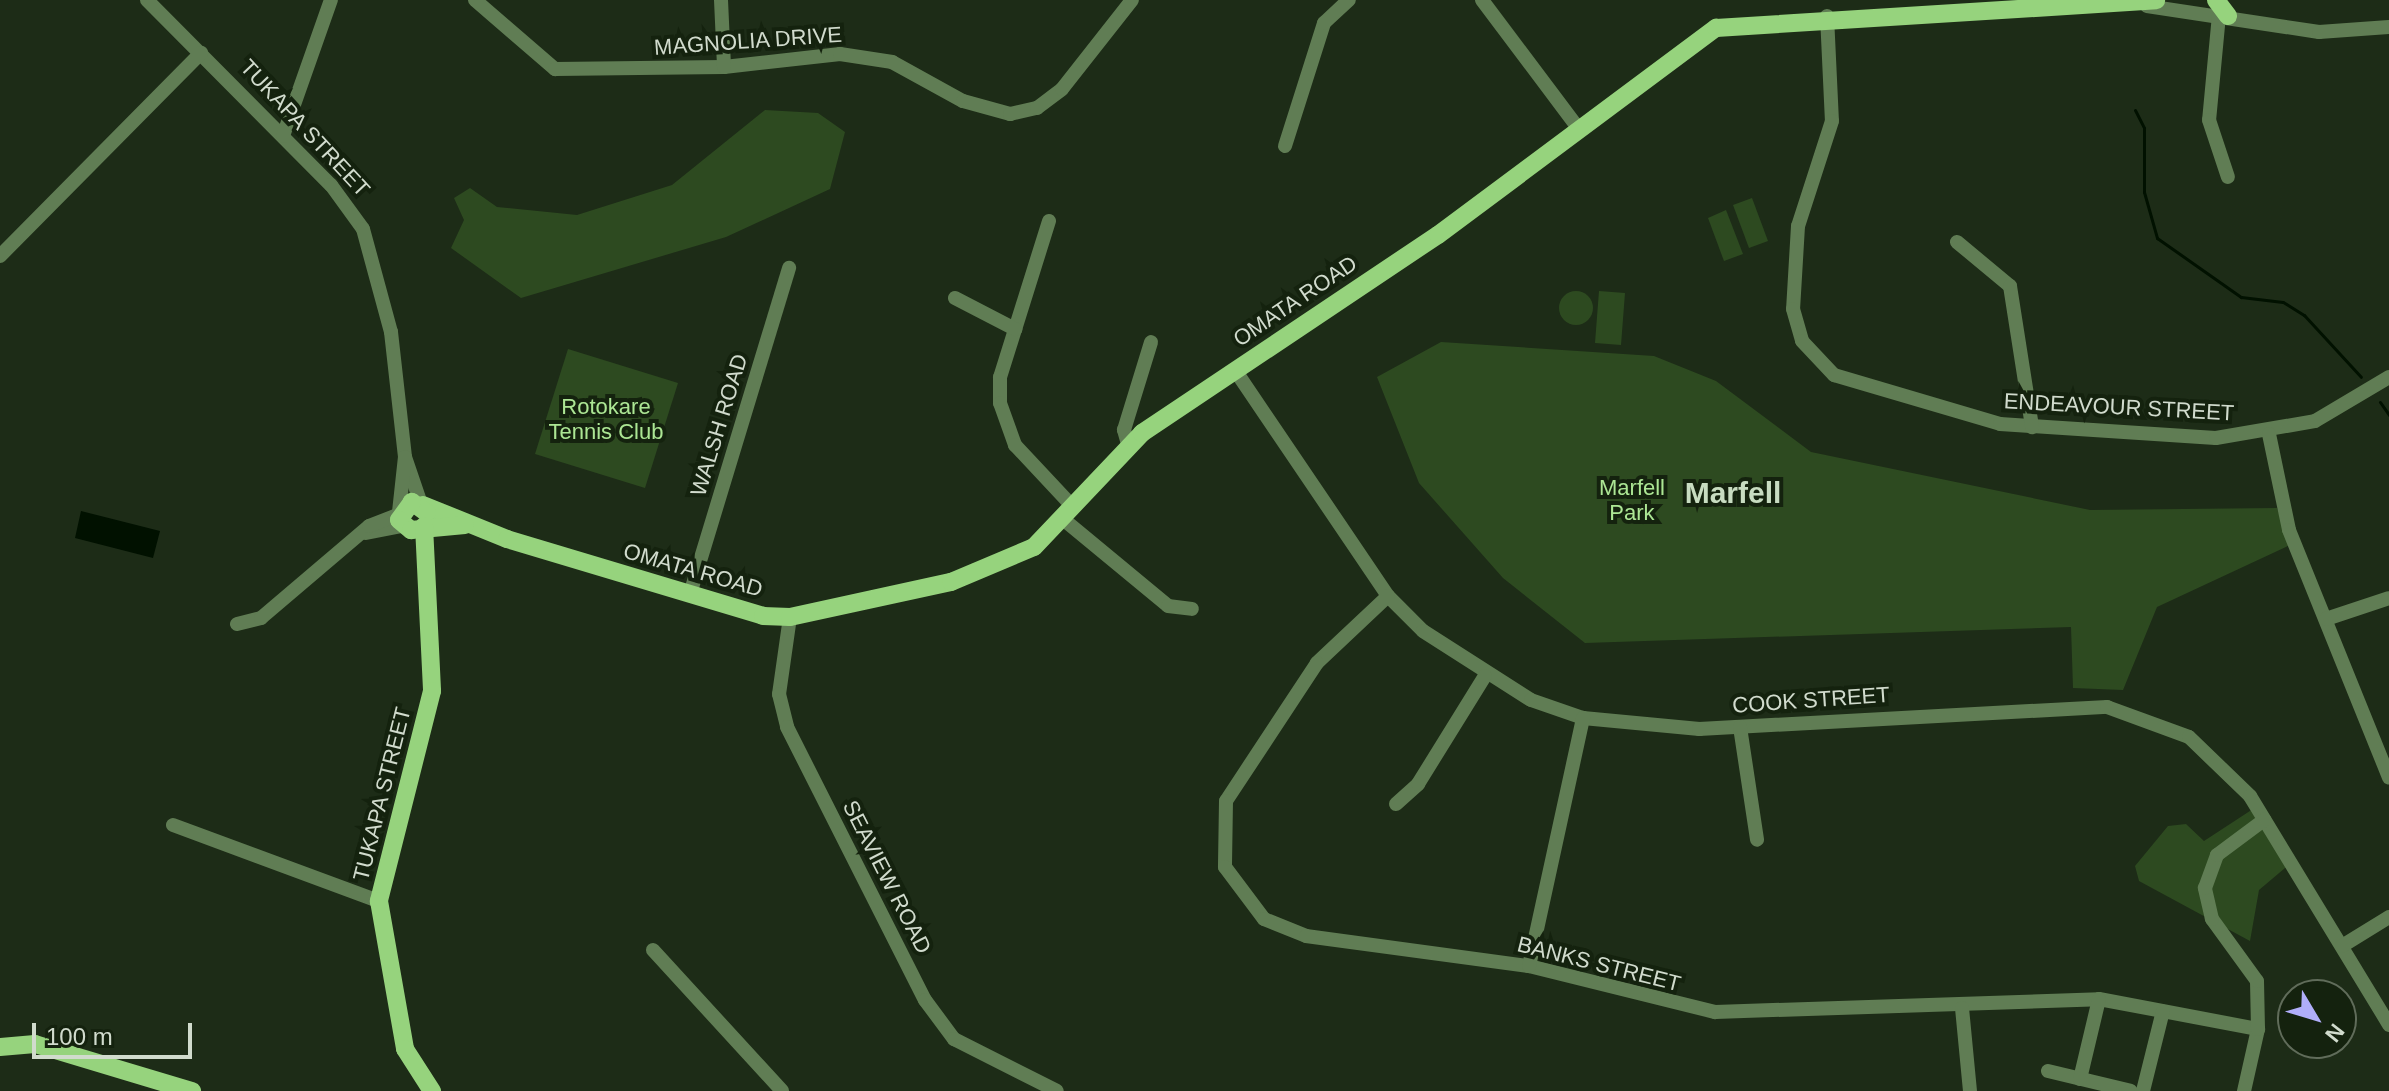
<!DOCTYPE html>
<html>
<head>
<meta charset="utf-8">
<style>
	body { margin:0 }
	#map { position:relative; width:2389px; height:1091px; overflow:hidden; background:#1d2c17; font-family:Helvetica,sans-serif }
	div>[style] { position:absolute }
	.green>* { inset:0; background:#2d4a20 }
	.round { border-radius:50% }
	.water>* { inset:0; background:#011100 }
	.stream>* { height:3px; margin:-1.5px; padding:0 1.5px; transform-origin:1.5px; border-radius:1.5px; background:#011100 }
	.minor>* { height:14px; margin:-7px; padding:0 7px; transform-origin:7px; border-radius:7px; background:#607d54 }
	.major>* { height:18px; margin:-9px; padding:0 9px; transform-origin:9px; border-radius:9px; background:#96d37d }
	span { translate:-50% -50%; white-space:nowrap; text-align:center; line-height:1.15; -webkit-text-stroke:8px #14220e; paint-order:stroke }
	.street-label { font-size:22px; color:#d1dbcd }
	.park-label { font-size:22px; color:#ace694 }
	.district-label { font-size:30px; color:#c8dcc1; font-weight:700 }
	.north { position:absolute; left:2277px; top:979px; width:80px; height:80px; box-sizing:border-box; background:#14220e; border:2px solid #606c5a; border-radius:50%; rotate:128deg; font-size:22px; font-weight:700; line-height:32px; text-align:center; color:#d1dbcd }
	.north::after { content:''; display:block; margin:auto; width:28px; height:36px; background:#b0aefa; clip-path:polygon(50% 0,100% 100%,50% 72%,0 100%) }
	.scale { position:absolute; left:32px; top:1023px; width:160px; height:36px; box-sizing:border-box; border:4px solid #d1dbcd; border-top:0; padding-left:10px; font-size:24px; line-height:28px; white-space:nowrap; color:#d1dbcd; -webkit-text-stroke:6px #14220e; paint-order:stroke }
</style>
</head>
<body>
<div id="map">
	<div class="green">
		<i style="clip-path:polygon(765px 110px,818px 113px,845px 132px,830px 189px,726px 237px,521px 298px,451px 248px,464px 220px,454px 198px,470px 188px,497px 207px,577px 215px,672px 185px)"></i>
		<i style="clip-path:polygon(1752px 198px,1768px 241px,1749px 248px,1733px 205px)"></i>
		<i style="clip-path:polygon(1726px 210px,1743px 254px,1724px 261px,1708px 218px)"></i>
		<i style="clip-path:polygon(1599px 291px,1625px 293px,1621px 345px,1595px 343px)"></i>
		<i class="round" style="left:1559px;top:291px;width:34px;height:34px"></i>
		<i style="clip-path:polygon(1441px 342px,1654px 356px,1716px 381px,1811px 452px,2090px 510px,2277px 508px,2290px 545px,2157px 607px,2123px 690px,2073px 688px,2071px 627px,1585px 643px,1503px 578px,1419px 483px,1377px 377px)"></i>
		<i style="clip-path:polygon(568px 349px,678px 383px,645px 488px,535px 454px)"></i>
		<i style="clip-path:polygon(2256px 807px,2292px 862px,2259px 890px,2250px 941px,2139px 881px,2135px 866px,2168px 826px,2186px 824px,2204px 841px)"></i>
	</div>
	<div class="water">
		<i style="clip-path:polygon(81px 511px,160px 531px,153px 558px,75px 538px)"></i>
	</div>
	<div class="stream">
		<i style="left:2135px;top:110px;width:20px;rotate:63deg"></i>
		<i style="left:2144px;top:128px;width:64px;rotate:90deg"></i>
		<i style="left:2144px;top:192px;width:48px;rotate:74.2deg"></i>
		<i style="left:2157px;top:238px;width:103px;rotate:35.1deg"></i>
		<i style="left:2241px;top:297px;width:42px;rotate:6.8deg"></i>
		<i style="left:2283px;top:302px;width:25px;rotate:32deg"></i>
		<i style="left:2304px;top:315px;width:84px;rotate:47.4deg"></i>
		<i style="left:2380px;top:402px;width:16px;rotate:55deg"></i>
	</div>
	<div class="minor">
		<i style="left:147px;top:0;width:261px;rotate:45.2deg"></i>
		<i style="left:331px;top:185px;width:54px;rotate:54deg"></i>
		<i style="left:363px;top:229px;width:107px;rotate:74.8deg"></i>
		<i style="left:391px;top:332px;width:126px;rotate:83.6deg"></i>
		<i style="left:405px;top:457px;width:50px;rotate:71.2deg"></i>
		<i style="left:475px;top:0;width:106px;rotate:40.8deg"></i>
		<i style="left:555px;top:69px;width:169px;rotate:-0.7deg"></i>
		<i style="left:724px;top:67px;width:117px;rotate:-6.4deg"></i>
		<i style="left:840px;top:54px;width:53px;rotate:8.7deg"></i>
		<i style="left:892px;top:62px;width:81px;rotate:28.8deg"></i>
		<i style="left:963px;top:101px;width:49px;rotate:15.5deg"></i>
		<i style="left:1010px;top:114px;width:28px;rotate:-13deg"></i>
		<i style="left:1037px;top:108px;width:31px;rotate:-37deg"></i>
		<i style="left:1062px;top:89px;width:113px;rotate:-51.8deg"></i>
		<i style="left:721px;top:0;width:67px;rotate:87.4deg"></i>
		<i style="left:1482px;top:0;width:161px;rotate:53.1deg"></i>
		<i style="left:2147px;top:6px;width:174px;rotate:8.6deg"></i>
		<i style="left:2319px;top:32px;width:70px;rotate:-4.1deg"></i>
		<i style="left:2219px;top:15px;width:105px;rotate:95.4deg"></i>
		<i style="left:2209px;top:120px;width:60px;rotate:71.6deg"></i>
		<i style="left:1827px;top:16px;width:105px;rotate:87.3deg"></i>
		<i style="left:1832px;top:121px;width:110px;rotate:107.9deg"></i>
		<i style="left:1798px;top:226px;width:83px;rotate:93.4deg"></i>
		<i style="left:1793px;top:309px;width:33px;rotate:74deg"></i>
		<i style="left:1802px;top:341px;width:47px;rotate:46.7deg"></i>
		<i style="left:1834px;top:375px;width:173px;rotate:16.4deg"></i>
		<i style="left:2000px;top:424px;width:216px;rotate:3.7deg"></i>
		<i style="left:2216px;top:438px;width:100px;rotate:-9.7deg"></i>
		<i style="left:2315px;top:421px;width:86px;rotate:-30.7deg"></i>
		<i style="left:283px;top:136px;width:144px;rotate:-70.6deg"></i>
		<i style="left:1285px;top:146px;width:129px;rotate:-72.4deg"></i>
		<i style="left:1324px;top:23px;width:34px;rotate:-43deg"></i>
		<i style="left:1049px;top:221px;width:164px;rotate:107.4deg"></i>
		<i style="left:1000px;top:377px;width:26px;rotate:90deg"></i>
		<i style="left:1000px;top:403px;width:45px;rotate:70.3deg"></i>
		<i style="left:1015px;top:445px;width:85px;rotate:46.9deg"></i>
		<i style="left:1957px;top:242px;width:69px;rotate:39.7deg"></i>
		<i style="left:2010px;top:286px;width:143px;rotate:81.1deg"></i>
		<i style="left:0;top:256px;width:286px;rotate:-45.3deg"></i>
		<i style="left:955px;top:298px;width:68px;rotate:27.3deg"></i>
		<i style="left:1235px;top:370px;width:273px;rotate:55.9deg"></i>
		<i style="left:1388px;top:596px;width:49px;rotate:45deg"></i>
		<i style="left:1423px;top:631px;width:128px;rotate:32.6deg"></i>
		<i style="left:1531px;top:700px;width:55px;rotate:19.1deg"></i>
		<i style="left:1583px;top:718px;width:117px;rotate:5.4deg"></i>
		<i style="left:1699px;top:729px;width:409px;rotate:-3.1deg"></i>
		<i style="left:2107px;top:707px;width:87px;rotate:20.1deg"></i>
		<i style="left:2189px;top:737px;width:85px;rotate:44deg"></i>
		<i style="left:2250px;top:796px;width:268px;rotate:58.7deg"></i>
		<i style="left:2269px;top:434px;width:98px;rotate:78.2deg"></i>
		<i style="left:2289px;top:530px;width:267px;rotate:68deg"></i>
		<i style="left:1128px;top:444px;width:15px;rotate:-106deg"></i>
		<i style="left:1124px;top:430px;width:92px;rotate:-72.9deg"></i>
		<i style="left:399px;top:512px;width:55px;rotate:-83.8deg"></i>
		<i style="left:1063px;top:519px;width:136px;rotate:39.6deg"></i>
		<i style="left:1168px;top:606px;width:24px;rotate:7deg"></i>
		<i style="left:366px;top:533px;width:38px;rotate:-11deg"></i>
		<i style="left:690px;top:594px;width:341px;rotate:-73.1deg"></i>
		<i style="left:1388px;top:596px;width:98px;rotate:136.7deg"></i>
		<i style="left:1317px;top:663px;width:165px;rotate:123.4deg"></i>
		<i style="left:1226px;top:801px;width:66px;rotate:90.9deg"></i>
		<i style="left:1225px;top:867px;width:65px;rotate:53.1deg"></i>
		<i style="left:1264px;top:919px;width:45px;rotate:22deg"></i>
		<i style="left:1306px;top:936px;width:225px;rotate:7.7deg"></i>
		<i style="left:1529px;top:966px;width:192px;rotate:13.9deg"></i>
		<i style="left:1715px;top:1012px;width:384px;rotate:-1.9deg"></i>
		<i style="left:2099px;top:999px;width:162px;rotate:10.7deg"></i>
		<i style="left:2258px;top:1029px;width:64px;rotate:102.7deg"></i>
		<i style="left:790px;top:617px;width:78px;rotate:98.1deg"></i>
		<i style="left:779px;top:694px;width:34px;rotate:76deg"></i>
		<i style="left:787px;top:727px;width:306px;rotate:63.2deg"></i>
		<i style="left:925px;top:1000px;width:49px;rotate:53.4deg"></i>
		<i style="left:954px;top:1039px;width:115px;rotate:26.8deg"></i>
		<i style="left:2326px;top:619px;width:66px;rotate:-18.4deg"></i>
		<i style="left:237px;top:624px;width:25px;rotate:-14deg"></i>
		<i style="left:261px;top:618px;width:142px;rotate:-40.4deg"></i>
		<i style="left:369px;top:526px;width:31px;rotate:-21deg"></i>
		<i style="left:1740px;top:727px;width:114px;rotate:81.4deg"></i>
		<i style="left:1396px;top:804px;width:30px;rotate:-42deg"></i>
		<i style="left:1418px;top:784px;width:127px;rotate:-58.2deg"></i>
		<i style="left:173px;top:825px;width:220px;rotate:20.3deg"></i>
		<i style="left:2342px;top:946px;width:55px;rotate:-31.7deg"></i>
		<i style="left:653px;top:950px;width:191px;rotate:47.5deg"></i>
		<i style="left:1529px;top:966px;width:254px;rotate:-77.7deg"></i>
		<i style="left:1962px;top:1008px;width:83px;rotate:84.5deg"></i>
		<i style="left:2258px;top:1029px;width:48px;rotate:-91.2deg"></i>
		<i style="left:2257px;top:981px;width:77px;rotate:-126deg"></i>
		<i style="left:2212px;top:919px;width:32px;rotate:-103deg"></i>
		<i style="left:2205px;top:888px;width:35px;rotate:-70deg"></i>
		<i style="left:2217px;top:855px;width:59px;rotate:-36.7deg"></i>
		<i style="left:2048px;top:1071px;width:85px;rotate:13.5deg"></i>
		<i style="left:2080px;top:1079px;width:82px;rotate:-76.6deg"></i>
		<i style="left:2143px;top:1091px;width:82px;rotate:-76deg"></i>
	</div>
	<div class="major">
		<i style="left:2216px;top:0;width:20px;rotate:53deg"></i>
		<i style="left:423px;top:505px;width:91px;rotate:22deg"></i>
		<i style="left:507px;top:539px;width:267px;rotate:16.7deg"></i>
		<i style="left:763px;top:616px;width:27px;rotate:2deg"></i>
		<i style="left:790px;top:617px;width:165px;rotate:-12.3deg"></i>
		<i style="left:951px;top:582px;width:90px;rotate:-22.9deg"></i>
		<i style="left:1034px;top:547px;width:157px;rotate:-46.5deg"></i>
		<i style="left:1142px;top:433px;width:356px;rotate:-33.8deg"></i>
		<i style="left:1438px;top:235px;width:347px;rotate:-36.7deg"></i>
		<i style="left:1716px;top:28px;width:441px;rotate:-3.6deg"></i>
		<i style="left:427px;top:513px;width:19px;rotate:-144deg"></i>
		<i style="left:412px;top:502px;width:22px;rotate:126deg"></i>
		<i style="left:399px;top:520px;width:16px;rotate:40deg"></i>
		<i style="left:411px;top:530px;width:54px;rotate:-5.3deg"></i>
		<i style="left:424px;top:526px;width:165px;rotate:87.2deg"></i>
		<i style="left:432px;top:691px;width:217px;rotate:104.2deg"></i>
		<i style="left:379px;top:901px;width:150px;rotate:80deg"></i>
		<i style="left:405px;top:1049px;width:50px;rotate:57.3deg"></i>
		<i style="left:0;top:1047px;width:35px;rotate:-5deg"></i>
		<i style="left:35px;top:1044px;width:164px;rotate:16.7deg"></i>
	</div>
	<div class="street-label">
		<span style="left:748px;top:41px;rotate:-4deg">MAGNOLIA DRIVE</span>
		<span style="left:305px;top:128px;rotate:47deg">TUKAPA STREET</span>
		<span style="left:1295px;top:301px;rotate:-34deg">OMATA ROAD</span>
		<span style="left:2119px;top:407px;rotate:3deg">ENDEAVOUR STREET</span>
		<span style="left:719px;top:425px;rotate:-73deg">WALSH ROAD</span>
		<span style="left:693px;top:570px;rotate:16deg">OMATA ROAD</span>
		<span style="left:1811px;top:700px;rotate:-4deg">COOK STREET</span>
		<span style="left:382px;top:794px;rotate:-76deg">TUKAPA STREET</span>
		<span style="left:887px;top:877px;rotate:63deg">SEAVIEW ROAD</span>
		<span style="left:1599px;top:964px;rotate:14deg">BANKS STREET</span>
	</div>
	<div class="park-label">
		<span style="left:606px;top:419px">Rotokare<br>Tennis Club</span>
		<span style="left:1632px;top:500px">Marfell<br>Park</span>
	</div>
	<div class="district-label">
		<span style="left:1733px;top:493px">Marfell</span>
	</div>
	<div class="north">N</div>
	<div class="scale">100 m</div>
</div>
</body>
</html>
